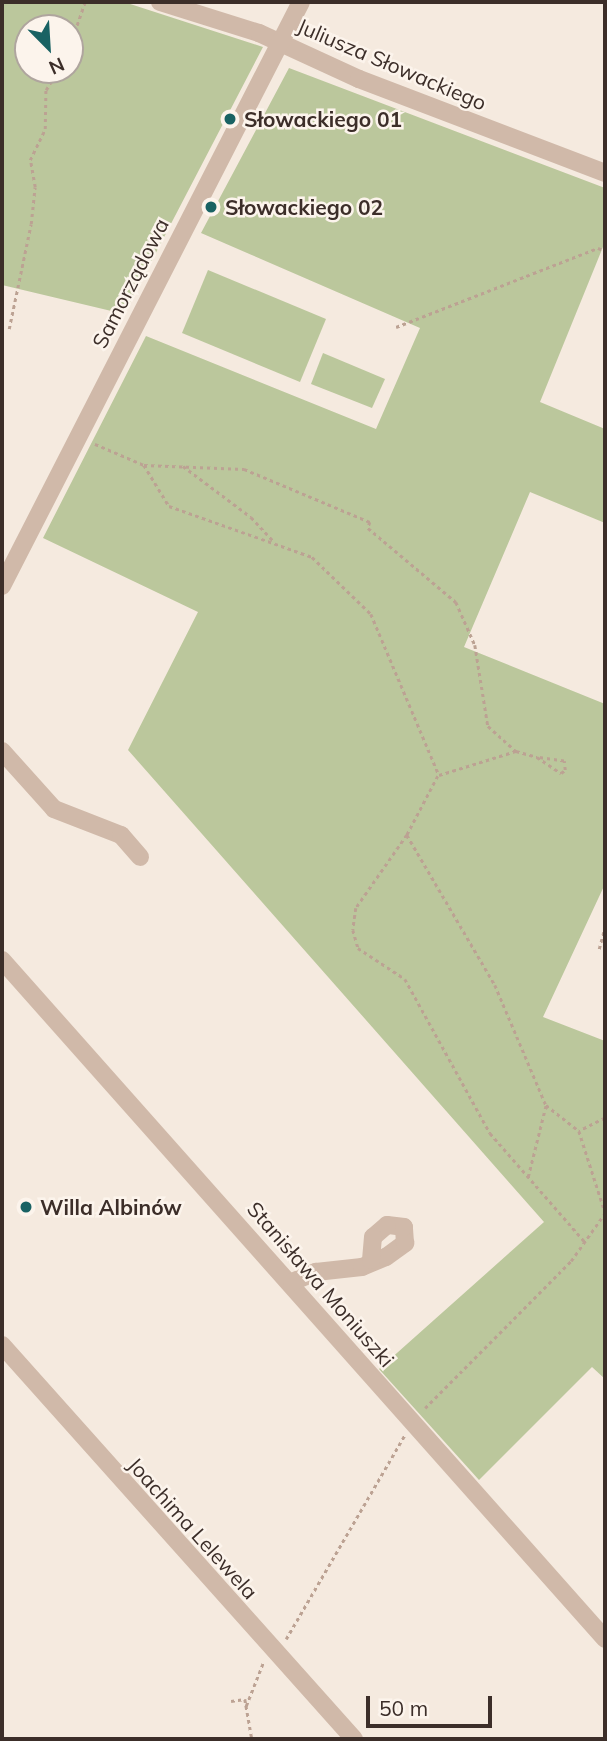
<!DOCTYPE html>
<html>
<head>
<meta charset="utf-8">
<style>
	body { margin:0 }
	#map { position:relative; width:607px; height:1741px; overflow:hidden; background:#f5eadf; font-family:Mulish,sans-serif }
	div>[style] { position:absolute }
	.green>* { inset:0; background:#bbc79c }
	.path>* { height:2.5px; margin-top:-1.25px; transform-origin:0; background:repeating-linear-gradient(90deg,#bca293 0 3.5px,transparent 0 7px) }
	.minor>* { height:18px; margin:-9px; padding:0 9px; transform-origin:9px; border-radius:9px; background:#d0b9a9 }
	.dots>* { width:19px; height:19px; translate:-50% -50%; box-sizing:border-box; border:4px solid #fcf4ec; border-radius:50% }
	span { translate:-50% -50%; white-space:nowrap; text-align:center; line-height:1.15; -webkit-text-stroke:5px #fcf4ec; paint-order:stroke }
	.street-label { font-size:21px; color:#3c2e29 }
	.poi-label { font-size:21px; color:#3c2e29; font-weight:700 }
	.left { translate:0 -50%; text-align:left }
	.frame { position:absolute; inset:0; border:4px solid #3c2e29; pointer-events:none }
	.north { position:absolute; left:14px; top:14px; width:70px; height:70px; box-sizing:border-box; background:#fcf4ec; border:2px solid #afa59e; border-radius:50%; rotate:156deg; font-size:19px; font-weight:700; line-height:28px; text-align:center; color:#3c2e29 }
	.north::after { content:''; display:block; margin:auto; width:24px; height:32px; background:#196263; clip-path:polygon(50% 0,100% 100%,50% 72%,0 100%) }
	.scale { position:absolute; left:366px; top:1696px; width:126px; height:32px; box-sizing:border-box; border:4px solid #3c2e29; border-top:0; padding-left:9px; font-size:21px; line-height:24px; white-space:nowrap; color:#3c2e29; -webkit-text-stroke:5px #fcf4ec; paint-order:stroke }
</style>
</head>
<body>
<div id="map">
	<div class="green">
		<i style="clip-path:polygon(evenodd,2px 2px,124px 2px,263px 47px,124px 314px,2px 285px,2px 2px,28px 28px,70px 28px,70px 70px,28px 70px,28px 28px)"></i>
		<i style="clip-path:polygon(289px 68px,605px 188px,605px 242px,540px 402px,605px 429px,605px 523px,530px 492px,464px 647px,605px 704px,605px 884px,543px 1017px,605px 1041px,605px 1379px,592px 1367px,479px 1480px,379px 1369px,544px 1222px,128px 750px,198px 612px,43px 538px,146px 336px,376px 429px,420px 328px,201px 233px)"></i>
		<i style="clip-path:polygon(208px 270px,326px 319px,300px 382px,182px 333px)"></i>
		<i style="clip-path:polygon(323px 353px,385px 379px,372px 408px,311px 384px)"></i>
	</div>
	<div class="path">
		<i style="left:70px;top:45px;width:46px;rotate:-70.8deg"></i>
		<i style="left:396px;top:327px;width:217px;rotate:-21.4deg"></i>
		<i style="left:598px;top:248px;width:8px;rotate:23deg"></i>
		<i style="left:9px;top:329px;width:107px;rotate:-78.2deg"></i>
		<i style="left:31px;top:224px;width:37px;rotate:-84deg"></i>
		<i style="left:35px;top:187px;width:27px;rotate:-100deg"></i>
		<i style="left:30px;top:160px;width:34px;rotate:-64deg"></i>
		<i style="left:45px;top:129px;width:39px;rotate:-89deg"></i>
		<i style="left:46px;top:90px;width:23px;rotate:-59deg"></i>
		<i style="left:95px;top:444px;width:53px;rotate:23.2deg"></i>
		<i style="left:144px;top:465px;width:100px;rotate:2.3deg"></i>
		<i style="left:244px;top:469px;width:137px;rotate:22.8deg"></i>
		<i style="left:370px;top:522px;width:6px;rotate:108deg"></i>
		<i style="left:368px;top:528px;width:115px;rotate:40.1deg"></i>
		<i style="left:456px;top:602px;width:47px;rotate:66.2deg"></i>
		<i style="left:475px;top:645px;width:82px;rotate:80.9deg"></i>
		<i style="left:488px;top:726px;width:38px;rotate:42deg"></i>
		<i style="left:516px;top:751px;width:22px;rotate:16deg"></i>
		<i style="left:537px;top:757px;width:29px;rotate:34deg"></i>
		<i style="left:561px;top:773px;width:5px;rotate:-37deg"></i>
		<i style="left:565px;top:770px;width:9px;rotate:-96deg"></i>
		<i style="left:564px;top:761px;width:27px;rotate:-172deg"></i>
		<i style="left:144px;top:465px;width:48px;rotate:58.6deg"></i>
		<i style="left:169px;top:506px;width:152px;rotate:19.6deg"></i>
		<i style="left:312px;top:557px;width:82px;rotate:44deg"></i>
		<i style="left:371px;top:614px;width:175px;rotate:67.1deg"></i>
		<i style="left:439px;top:775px;width:81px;rotate:-17.3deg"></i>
		<i style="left:183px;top:466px;width:85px;rotate:36.9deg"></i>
		<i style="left:251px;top:517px;width:34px;rotate:47deg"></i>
		<i style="left:438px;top:776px;width:67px;rotate:117.7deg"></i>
		<i style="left:407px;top:835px;width:174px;rotate:59.6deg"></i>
		<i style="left:495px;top:985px;width:130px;rotate:67deg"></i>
		<i style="left:407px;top:835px;width:89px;rotate:124.9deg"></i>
		<i style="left:356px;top:908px;width:22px;rotate:98deg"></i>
		<i style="left:353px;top:930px;width:19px;rotate:74deg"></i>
		<i style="left:358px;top:948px;width:56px;rotate:33.4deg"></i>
		<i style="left:405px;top:979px;width:176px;rotate:61.1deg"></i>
		<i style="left:490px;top:1133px;width:145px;rotate:48.9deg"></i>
		<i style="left:599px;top:949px;width:23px;rotate:-75deg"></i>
		<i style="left:605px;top:1118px;width:29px;rotate:153deg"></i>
		<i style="left:579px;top:1131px;width:85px;rotate:72.2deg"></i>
		<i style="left:528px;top:1177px;width:74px;rotate:-76deg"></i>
		<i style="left:546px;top:1105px;width:42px;rotate:38.2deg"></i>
		<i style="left:425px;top:1408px;width:207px;rotate:-45.2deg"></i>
		<i style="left:571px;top:1261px;width:59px;rotate:-54.7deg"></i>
		<i style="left:286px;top:1639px;width:235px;rotate:-59.8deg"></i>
		<i style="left:231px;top:1701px;width:14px;rotate:-8deg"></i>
		<i style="left:245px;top:1699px;width:41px;rotate:80.1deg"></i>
		<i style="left:246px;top:1706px;width:46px;rotate:-68.4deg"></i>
	</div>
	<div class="minor">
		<i style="left:160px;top:2px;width:104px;rotate:17.4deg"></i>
		<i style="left:259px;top:33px;width:110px;rotate:24.7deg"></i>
		<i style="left:359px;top:79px;width:263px;rotate:20.9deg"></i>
		<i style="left:2px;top:586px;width:656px;rotate:-62.89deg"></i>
		<i style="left:2px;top:751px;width:78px;rotate:48.1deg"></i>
		<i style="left:54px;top:809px;width:72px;rotate:21.2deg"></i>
		<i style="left:121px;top:835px;width:29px;rotate:49deg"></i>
		<i style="left:2px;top:960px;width:908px;rotate:48.39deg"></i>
		<i style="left:292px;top:1282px;width:26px;rotate:-23deg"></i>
		<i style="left:316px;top:1272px;width:46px;rotate:-6.2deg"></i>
		<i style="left:362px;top:1267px;width:26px;rotate:-23deg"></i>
		<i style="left:386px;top:1257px;width:24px;rotate:-36deg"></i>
		<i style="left:405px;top:1243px;width:16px;rotate:-94deg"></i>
		<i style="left:404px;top:1227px;width:17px;rotate:-173deg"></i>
		<i style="left:387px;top:1225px;width:18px;rotate:139deg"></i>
		<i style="left:373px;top:1237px;width:23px;rotate:95deg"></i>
		<i style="left:2px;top:1345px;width:528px;rotate:48.22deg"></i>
	</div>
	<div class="dots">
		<i style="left:230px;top:119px;background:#196263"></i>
		<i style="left:211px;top:207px;background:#196263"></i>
		<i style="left:26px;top:1207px;background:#196263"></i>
	</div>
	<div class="street-label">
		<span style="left:392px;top:64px;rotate:23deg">Juliusza Słowackiego</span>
		<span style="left:130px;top:283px;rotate:-63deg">Samorządowa</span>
		<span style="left:321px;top:1284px;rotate:49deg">Stanisława Moniuszki</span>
		<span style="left:193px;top:1528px;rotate:48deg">Joachima Lelewela</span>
	</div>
	<div class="poi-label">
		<span class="left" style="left:244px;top:119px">Słowackiego 01</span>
		<span class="left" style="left:225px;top:207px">Słowackiego 02</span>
		<span class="left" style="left:40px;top:1207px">Willa Albinów</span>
	</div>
	<div class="frame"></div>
	<div class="north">N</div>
	<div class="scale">50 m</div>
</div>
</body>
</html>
